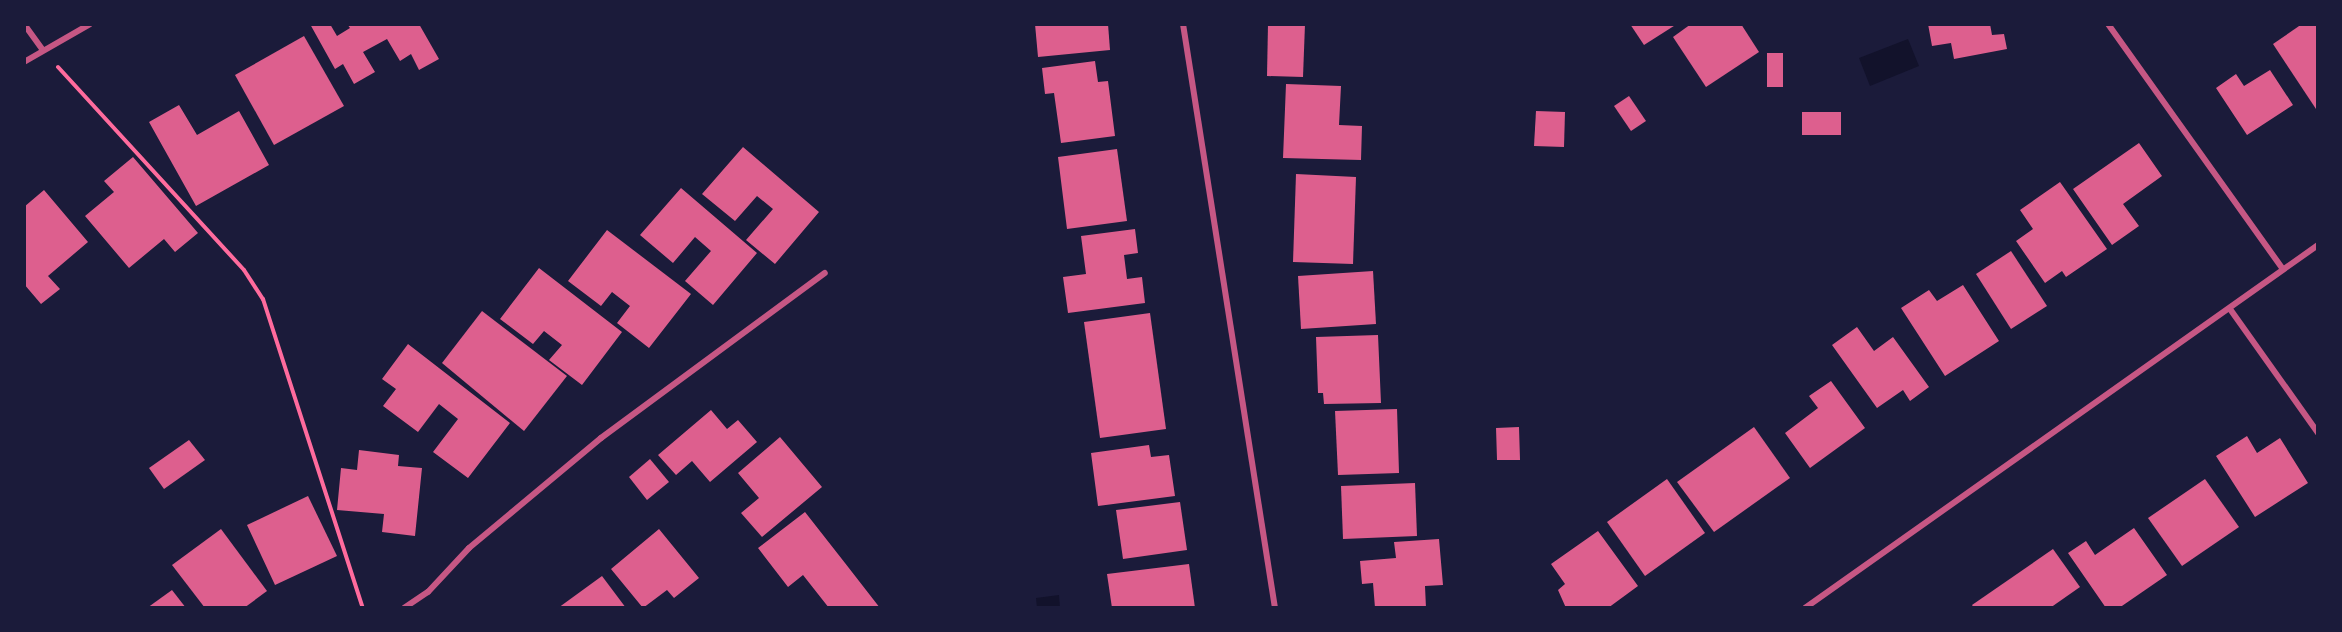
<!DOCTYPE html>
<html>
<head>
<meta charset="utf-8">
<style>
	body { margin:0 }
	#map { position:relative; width:2342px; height:632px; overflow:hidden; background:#1b1b3a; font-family:"Titillium Web",sans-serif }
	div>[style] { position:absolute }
	.water>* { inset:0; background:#12122b }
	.building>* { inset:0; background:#dd5f8e }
	.path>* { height:4px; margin:-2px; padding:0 2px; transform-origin:2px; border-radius:2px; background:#ff6b9d }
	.service>* { height:4.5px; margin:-2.25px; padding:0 2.25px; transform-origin:2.25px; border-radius:2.25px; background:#c65784 }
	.minor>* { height:6px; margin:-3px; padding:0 3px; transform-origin:3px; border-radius:3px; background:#c65784 }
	span { translate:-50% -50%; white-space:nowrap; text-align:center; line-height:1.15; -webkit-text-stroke:5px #1b1b3a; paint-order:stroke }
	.frame { position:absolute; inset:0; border:26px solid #1b1b3a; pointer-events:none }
</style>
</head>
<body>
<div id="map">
	<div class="water">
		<i style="clip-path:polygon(1908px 39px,1919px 66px,1870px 86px,1859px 58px)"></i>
		<i style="clip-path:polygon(1059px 595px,1060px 608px,1037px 608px,1036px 598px)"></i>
	</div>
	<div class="building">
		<i style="clip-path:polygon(310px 24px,330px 24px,337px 36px,350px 28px,347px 24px,419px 24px,439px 59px,419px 70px,411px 54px,400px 61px,387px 39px,363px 52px,375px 72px,354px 84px,343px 64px,335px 69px)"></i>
		<i style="clip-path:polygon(1035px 24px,1108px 24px,1110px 50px,1038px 57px)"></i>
		<i style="clip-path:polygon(1268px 24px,1305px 24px,1303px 77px,1267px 76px)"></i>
		<i style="clip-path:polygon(1630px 24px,1677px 24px,1644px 45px)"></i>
		<i style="clip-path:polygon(1691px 24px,1741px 24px,1759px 52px,1706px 87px,1673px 37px)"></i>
		<i style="clip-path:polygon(1928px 24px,1990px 24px,1992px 35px,2004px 34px,2007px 49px,1954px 59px,1951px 43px,1932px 46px)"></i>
		<i style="clip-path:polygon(2302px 24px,2318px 24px,2316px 109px,2273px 44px)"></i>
		<i style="clip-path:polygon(304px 36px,344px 106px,274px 145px,235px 75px)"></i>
		<i style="clip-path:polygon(1767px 53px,1783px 53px,1783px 87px,1767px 87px)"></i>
		<i style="clip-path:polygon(1095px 61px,1098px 82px,1108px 81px,1115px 136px,1061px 143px,1054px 93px,1045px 94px,1042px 68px)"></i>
		<i style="clip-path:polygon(2270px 70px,2293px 105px,2247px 135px,2216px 88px,2236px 74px,2244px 86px)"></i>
		<i style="clip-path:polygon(1286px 84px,1341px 86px,1339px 125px,1362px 126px,1361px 160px,1283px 158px)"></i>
		<i style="clip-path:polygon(1629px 96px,1646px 121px,1631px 131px,1614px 106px)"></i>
		<i style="clip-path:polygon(179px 105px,197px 135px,239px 111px,269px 165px,196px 206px,149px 122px)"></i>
		<i style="clip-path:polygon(1536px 111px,1565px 112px,1564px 147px,1534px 146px)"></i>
		<i style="clip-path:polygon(1802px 112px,1841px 112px,1841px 135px,1802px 135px)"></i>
		<i style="clip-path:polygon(2139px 143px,2162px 176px,2123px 204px,2139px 226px,2112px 245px,2073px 189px)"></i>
		<i style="clip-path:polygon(743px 147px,819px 212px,775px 264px,746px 240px,773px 209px,757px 196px,735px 221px,702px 194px)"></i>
		<i style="clip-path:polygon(1117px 149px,1127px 221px,1067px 229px,1058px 157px)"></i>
		<i style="clip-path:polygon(133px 157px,198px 233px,175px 252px,164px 239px,129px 268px,85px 216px,114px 192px,104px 181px)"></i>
		<i style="clip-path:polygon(1296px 174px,1356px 177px,1353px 264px,1293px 262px)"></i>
		<i style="clip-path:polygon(2060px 182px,2107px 249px,2066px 277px,2062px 271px,2045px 283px,2016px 241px,2033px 229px,2020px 210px)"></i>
		<i style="clip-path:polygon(681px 188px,757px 253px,713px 305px,685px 281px,711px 251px,695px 237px,673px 263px,640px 235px)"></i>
		<i style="clip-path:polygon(44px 190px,88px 242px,48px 276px,60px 289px,41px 304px,24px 284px,24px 207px)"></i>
		<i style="clip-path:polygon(1135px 229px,1138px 253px,1124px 255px,1127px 279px,1142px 277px,1145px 303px,1068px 313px,1063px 277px,1086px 274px,1081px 236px)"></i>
		<i style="clip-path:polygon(607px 230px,691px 294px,649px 348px,617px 323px,630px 306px,612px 292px,601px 306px,568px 281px)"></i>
		<i style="clip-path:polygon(2011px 251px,2047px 306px,2011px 329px,1976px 274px)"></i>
		<i style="clip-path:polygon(539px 268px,622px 332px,582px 385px,549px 360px,562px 345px,544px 331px,533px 344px,500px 319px)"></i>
		<i style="clip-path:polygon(1373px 271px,1376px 324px,1301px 329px,1298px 276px)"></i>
		<i style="clip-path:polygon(1963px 285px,1999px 341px,1945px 376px,1901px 308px,1929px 290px,1937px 301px)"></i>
		<i style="clip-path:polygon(482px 311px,567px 376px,524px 431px,442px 363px)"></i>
		<i style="clip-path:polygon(1150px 313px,1166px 429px,1100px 438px,1084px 322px)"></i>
		<i style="clip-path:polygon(1857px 327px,1874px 351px,1893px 337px,1929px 387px,1910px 401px,1903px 390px,1877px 408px,1832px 345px)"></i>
		<i style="clip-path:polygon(1378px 335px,1381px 403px,1324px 404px,1323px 393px,1318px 393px,1316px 337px)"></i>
		<i style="clip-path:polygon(408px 344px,510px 423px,468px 478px,433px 452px,458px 419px,439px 404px,418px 432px,383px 406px,396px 389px,382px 379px)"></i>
		<i style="clip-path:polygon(1831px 381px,1865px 428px,1810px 468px,1785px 433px,1818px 408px,1809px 396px)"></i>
		<i style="clip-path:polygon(1397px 409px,1399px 473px,1338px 475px,1335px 411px)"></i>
		<i style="clip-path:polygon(711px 410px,727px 429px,738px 420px,757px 442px,710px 482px,692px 461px,676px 475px,658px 455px)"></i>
		<i style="clip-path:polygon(1519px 427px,1520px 460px,1497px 460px,1496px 428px)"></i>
		<i style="clip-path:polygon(1754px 427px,1790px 478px,1714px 532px,1677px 482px)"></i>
		<i style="clip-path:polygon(2247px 436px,2257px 453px,2280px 438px,2308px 483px,2255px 517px,2216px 456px)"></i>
		<i style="clip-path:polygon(780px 437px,822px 487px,762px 537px,741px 513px,759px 498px,738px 473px)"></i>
		<i style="clip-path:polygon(189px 440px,205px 460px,164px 489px,149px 468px)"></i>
		<i style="clip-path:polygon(1149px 445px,1151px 457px,1169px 455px,1175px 496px,1098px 506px,1091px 453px)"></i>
		<i style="clip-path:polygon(359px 450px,399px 455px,398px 466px,422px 468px,415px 536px,382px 532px,384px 514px,337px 510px,341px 468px,357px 470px)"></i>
		<i style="clip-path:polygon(650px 459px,669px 482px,647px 500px,629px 477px)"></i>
		<i style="clip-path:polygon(1667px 479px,1705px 533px,1645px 576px,1607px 522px)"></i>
		<i style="clip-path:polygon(2205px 479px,2239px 527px,2182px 566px,2148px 518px)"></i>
		<i style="clip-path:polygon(1415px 483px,1417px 536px,1343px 539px,1341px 486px)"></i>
		<i style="clip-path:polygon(308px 496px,337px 556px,275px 585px,247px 525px)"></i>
		<i style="clip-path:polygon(1180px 502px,1187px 550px,1123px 559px,1116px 510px)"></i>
		<i style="clip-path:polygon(805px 512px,845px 563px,880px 608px,829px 608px,803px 575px,788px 587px,758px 548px)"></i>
		<i style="clip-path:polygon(2134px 528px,2167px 575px,2119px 608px,2106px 608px,2068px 553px,2086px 541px,2095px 555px)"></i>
		<i style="clip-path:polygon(221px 529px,267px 591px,244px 608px,205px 608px,172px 565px)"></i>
		<i style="clip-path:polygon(659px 529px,699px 578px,674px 598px,667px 590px,643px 608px,611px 569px)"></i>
		<i style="clip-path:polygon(1598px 531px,1638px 586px,1608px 608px,1566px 608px,1558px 590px,1565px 584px,1551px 564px)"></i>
		<i style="clip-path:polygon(1439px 539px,1443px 585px,1425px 586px,1426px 608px,1375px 608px,1373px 583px,1362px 584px,1360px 561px,1396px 558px,1394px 542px)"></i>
		<i style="clip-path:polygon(2053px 549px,2080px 587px,2050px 608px,1974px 608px,1972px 605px)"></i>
		<i style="clip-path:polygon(1189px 564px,1195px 608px,1112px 608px,1107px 574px)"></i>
		<i style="clip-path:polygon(602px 576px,626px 608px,558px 608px)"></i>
		<i style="clip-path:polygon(172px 590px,186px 608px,147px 608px)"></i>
	</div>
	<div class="path">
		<i style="left:58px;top:67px;width:275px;rotate:47.5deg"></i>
		<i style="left:244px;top:270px;width:35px;rotate:57deg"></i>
		<i style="left:263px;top:299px;width:325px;rotate:72.1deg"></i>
	</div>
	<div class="service">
		<i style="left:737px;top:608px;width:1px"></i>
	</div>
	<div class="minor">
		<i style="left:24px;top:24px;width:32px;rotate:54deg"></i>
		<i style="left:1183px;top:24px;width:591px;rotate:81.05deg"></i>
		<i style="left:2108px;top:24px;width:301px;rotate:54.5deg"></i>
		<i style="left:24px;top:62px;width:76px;rotate:-29.9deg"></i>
		<i style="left:2230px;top:309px;width:152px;rotate:54.6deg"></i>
		<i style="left:404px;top:608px;width:29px;rotate:-34deg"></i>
		<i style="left:428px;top:592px;width:60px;rotate:-47deg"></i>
		<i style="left:469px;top:548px;width:172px;rotate:-39.8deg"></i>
		<i style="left:601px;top:438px;width:278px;rotate:-36.4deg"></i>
		<i style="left:1805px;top:608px;width:628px;rotate:-35.28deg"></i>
	</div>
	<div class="frame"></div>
</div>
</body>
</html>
